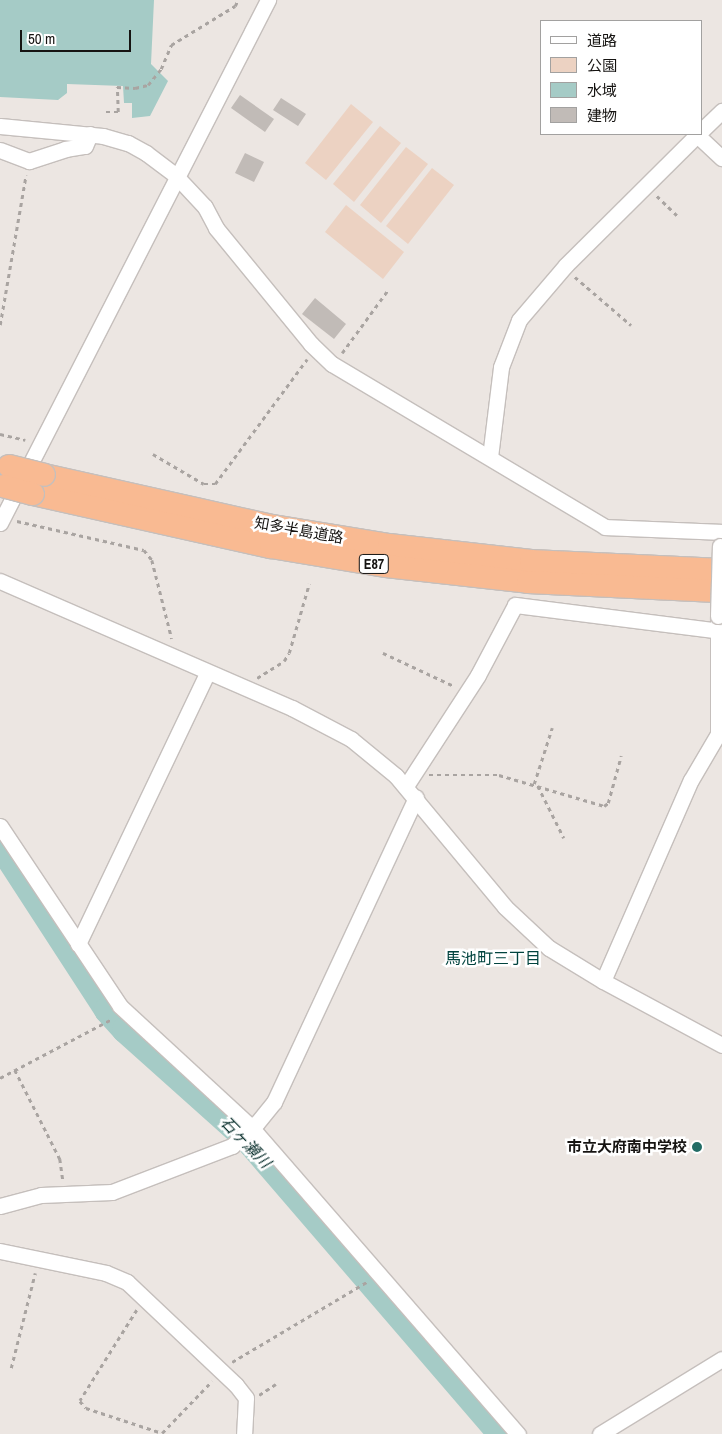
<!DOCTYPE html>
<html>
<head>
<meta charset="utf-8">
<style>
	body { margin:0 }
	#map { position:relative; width:722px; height:1434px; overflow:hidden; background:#ece6e2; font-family:"Archivo Narrow","Noto Sans JP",sans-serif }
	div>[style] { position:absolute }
	.green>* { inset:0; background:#ecd2c2 }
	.water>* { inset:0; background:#a5cbc6 }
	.river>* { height:26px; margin:-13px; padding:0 13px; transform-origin:13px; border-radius:13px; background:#a5cbc6 }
	.building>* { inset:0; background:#c1bbb7 }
	.path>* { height:2.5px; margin-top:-1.25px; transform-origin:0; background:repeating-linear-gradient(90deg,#a9a4a1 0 4px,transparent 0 8px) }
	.roads { filter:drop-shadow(1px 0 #c5bfbc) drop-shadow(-1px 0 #c5bfbc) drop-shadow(0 1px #c5bfbc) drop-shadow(0 -1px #c5bfbc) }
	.minor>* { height:15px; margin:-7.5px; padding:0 7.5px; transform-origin:7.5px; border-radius:7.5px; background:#fff }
	.highway>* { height:22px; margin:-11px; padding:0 11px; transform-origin:11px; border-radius:11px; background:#f9ba92 }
	.bridges { filter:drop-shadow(1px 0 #c5bfbc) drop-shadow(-1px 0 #c5bfbc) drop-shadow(0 1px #c5bfbc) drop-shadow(0 -1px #c5bfbc) }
	.minor-bridge>* { height:15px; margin:-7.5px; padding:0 7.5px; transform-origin:7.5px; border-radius:7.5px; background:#fff }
	.highway-bridge>* { height:22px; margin:-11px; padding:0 11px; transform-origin:11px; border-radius:11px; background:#f9ba92 }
	.dots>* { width:14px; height:14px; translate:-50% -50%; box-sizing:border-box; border:2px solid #fff; border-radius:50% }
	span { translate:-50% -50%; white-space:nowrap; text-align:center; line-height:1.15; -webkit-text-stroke:5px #fff; paint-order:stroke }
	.shield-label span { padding:1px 4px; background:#fff; border:1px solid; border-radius:4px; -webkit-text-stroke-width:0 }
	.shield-label { font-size:14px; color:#161412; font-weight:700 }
	.street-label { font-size:15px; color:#161412 }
	.poi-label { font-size:15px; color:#161412; font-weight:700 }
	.right { translate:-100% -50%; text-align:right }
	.neighbourhood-label { font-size:16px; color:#01433e }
	.water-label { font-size:16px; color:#0a302d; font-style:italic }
	.legend { position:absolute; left:540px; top:20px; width:162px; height:115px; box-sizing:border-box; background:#fff; border:1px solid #a2a1a0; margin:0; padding:6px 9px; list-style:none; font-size:15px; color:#161412 }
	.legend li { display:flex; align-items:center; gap:10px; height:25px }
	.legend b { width:25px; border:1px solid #a2a1a0 }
	.scale { position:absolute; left:20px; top:30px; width:111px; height:22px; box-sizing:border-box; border:2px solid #161412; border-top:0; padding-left:6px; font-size:15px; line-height:18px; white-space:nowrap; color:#161412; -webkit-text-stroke:4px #fff; paint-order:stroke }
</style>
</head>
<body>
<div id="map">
	<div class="green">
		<i style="clip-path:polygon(351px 104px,373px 122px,326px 180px,305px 163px)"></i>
		<i style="clip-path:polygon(380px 126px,401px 143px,354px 202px,333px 184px)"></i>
		<i style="clip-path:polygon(406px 147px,428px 164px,381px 223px,360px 205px)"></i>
		<i style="clip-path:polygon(432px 168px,454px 185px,408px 244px,386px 226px)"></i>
		<i style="clip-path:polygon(346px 205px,404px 252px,383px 279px,325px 232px)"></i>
	</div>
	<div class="water">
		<i style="clip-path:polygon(0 0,154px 0,151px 64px,168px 81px,150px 116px,132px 118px,132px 103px,124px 103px,123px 86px,67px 84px,67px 93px,58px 100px,0 97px)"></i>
	</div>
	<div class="river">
		<i style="left:0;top:845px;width:197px;rotate:57deg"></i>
		<i style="left:107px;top:1010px;width:27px;rotate:48deg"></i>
		<i style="left:125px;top:1030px;width:162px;rotate:41.8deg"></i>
		<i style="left:246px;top:1138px;width:391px;rotate:49.3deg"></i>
	</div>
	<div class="building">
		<i style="clip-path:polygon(240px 95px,274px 119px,265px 132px,231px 108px)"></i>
		<i style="clip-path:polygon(281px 98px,306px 114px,298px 126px,273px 110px)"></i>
		<i style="clip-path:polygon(245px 153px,264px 162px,254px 182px,235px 173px)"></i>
		<i style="clip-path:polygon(315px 298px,346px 324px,334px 339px,302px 314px)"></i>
	</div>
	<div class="path">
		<i style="left:106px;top:112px;width:12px"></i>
		<i style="left:118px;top:112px;width:25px;rotate:-92deg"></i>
		<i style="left:117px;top:87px;width:18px;rotate:3deg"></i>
		<i style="left:135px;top:88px;width:13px;rotate:-13deg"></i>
		<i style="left:148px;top:85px;width:21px;rotate:-51deg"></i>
		<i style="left:161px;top:69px;width:26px;rotate:-67deg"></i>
		<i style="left:171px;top:45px;width:75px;rotate:-31.4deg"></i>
		<i style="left:235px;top:6px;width:7px;rotate:-63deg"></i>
		<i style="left:657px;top:196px;width:28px;rotate:44deg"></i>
		<i style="left:575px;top:277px;width:74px;rotate:40.6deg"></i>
		<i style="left:0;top:325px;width:152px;rotate:-80.2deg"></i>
		<i style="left:342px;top:353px;width:78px;rotate:-53.9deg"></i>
		<i style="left:0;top:434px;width:26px;rotate:13deg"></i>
		<i style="left:153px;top:454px;width:59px;rotate:30.5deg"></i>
		<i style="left:204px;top:484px;width:11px"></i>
		<i style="left:215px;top:484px;width:155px;rotate:-53.6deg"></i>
		<i style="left:17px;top:521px;width:130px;rotate:12.9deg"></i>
		<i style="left:144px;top:550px;width:13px;rotate:51deg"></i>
		<i style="left:152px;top:560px;width:81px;rotate:75.8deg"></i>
		<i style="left:383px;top:653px;width:78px;rotate:24.9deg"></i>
		<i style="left:257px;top:678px;width:32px;rotate:-32deg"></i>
		<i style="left:284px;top:661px;width:9px;rotate:-58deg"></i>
		<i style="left:289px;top:653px;width:72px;rotate:-73.8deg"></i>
		<i style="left:429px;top:775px;width:70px"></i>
		<i style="left:499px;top:775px;width:109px;rotate:16.4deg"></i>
		<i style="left:604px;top:806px;width:5px;rotate:-37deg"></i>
		<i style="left:608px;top:803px;width:49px;rotate:-74.5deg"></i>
		<i style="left:534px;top:784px;width:59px;rotate:-72.2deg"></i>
		<i style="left:538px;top:786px;width:58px;rotate:63.4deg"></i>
		<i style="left:15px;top:1070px;width:100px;rotate:63.2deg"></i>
		<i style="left:60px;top:1159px;width:21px;rotate:82deg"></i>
		<i style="left:0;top:1078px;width:127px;rotate:-27.8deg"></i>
		<i style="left:137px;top:1310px;width:107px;rotate:122.1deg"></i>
		<i style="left:80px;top:1401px;width:9px;rotate:49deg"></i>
		<i style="left:86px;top:1408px;width:80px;rotate:18.2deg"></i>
		<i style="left:162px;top:1433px;width:72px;rotate:-46.1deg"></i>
		<i style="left:232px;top:1362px;width:157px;rotate:-30.7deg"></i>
		<i style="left:11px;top:1368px;width:98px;rotate:-75.8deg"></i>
		<i style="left:259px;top:1395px;width:20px;rotate:-33deg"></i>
	</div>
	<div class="roads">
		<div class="minor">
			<i style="left:0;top:126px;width:103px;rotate:5.5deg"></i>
			<i style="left:103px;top:136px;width:26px;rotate:16deg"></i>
			<i style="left:128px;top:143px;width:21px;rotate:29deg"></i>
			<i style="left:146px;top:153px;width:38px;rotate:37deg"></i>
			<i style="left:176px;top:176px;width:42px;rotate:46.9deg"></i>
			<i style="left:205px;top:207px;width:24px;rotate:62deg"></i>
			<i style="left:216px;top:228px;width:150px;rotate:50.7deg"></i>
			<i style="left:311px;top:344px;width:29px;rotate:44deg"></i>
			<i style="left:332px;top:364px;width:318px;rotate:30.8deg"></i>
			<i style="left:605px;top:527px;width:117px;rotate:2.4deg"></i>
			<i style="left:701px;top:131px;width:29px;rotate:-44deg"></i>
			<i style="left:697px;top:135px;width:34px;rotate:43deg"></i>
			<i style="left:0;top:150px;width:31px;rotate:21deg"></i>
			<i style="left:29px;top:161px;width:38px;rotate:-18deg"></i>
			<i style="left:65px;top:149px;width:20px;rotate:-9deg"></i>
			<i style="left:85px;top:146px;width:13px;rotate:-67deg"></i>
			<i style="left:490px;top:457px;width:91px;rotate:-83deg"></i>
			<i style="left:501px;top:367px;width:50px;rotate:-69deg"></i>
			<i style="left:519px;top:320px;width:72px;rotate:-49.5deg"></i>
			<i style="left:566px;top:265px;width:186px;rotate:-44.8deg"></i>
			<i style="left:0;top:523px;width:588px;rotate:-62.87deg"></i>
			<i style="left:0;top:581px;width:318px;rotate:23.5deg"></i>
			<i style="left:292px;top:708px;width:67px;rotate:27.7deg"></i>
			<i style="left:351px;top:739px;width:58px;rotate:39.4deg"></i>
			<i style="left:396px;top:776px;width:170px;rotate:50.2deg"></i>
			<i style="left:505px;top:907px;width:60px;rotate:43deg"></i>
			<i style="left:549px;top:948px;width:63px;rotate:31.4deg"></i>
			<i style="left:603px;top:981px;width:135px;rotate:28.3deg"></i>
			<i style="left:406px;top:786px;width:132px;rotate:-57deg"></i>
			<i style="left:478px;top:675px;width:79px;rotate:-62.1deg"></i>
			<i style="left:515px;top:605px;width:209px;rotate:7.2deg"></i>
			<i style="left:0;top:826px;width:216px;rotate:56.3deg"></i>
			<i style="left:120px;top:1006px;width:178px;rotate:42.7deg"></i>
			<i style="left:251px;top:1127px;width:407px;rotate:49deg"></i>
			<i style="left:78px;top:944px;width:301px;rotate:-64.5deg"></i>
			<i style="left:603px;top:981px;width:219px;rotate:-66.4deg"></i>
			<i style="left:691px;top:780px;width:53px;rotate:-59.6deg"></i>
			<i style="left:718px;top:734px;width:111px;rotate:-90deg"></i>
			<i style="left:0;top:1206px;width:42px;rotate:-15deg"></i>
			<i style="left:41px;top:1195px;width:71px;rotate:-2.4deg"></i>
			<i style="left:112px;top:1192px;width:129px;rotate:-21deg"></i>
			<i style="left:232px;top:1146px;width:34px;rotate:-43deg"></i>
			<i style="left:257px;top:1123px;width:27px;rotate:-51deg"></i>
			<i style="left:274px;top:1102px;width:336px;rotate:-65deg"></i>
			<i style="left:0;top:1251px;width:108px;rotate:11.7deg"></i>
			<i style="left:106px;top:1273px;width:23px;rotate:23deg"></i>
			<i style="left:127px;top:1282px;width:150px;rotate:43.4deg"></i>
			<i style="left:236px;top:1385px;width:16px;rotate:52deg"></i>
			<i style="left:246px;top:1398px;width:36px;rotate:93deg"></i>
			<i style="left:600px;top:1434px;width:143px;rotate:-31.6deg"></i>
		</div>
		<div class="highway">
			<i style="left:44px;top:475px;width:235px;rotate:12.6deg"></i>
			<i style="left:273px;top:526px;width:118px;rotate:9.3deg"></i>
			<i style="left:389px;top:545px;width:143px;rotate:6.4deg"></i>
			<i style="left:531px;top:561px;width:191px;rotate:2.7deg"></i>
			<i style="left:33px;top:494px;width:244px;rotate:12.6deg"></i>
			<i style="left:271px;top:547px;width:117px;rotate:9.4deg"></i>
			<i style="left:386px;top:566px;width:143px;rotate:6.4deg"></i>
			<i style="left:528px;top:582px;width:194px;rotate:2.7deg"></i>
		</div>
	</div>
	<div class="bridges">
		<div class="minor-bridge">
			<i style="left:718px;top:616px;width:70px;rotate:-88.4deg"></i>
		</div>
		<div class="highway-bridge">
			<i style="left:9px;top:466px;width:36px;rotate:14deg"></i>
			<i style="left:3px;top:486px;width:31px;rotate:15deg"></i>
		</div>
	</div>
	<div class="dots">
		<i style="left:697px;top:1147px;background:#226c65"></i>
	</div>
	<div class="shield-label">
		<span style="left:374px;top:564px">E87</span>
	</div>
	<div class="street-label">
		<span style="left:299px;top:530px;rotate:10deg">知多半島道路</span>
	</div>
	<div class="poi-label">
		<span class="right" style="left:687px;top:1147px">市立大府南中学校</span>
	</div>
	<div class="neighbourhood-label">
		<span style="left:493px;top:958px">馬池町三丁目</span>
	</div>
	<div class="water-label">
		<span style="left:246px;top:1142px;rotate:46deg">石ヶ瀬川</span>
	</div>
	<ul class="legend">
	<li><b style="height:6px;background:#fff"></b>道路</li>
	<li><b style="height:14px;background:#ecd2c2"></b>公園</li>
	<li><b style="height:14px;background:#a5cbc6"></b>水域</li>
	<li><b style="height:14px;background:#c1bbb7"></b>建物</li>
	</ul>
	<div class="scale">50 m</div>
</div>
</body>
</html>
